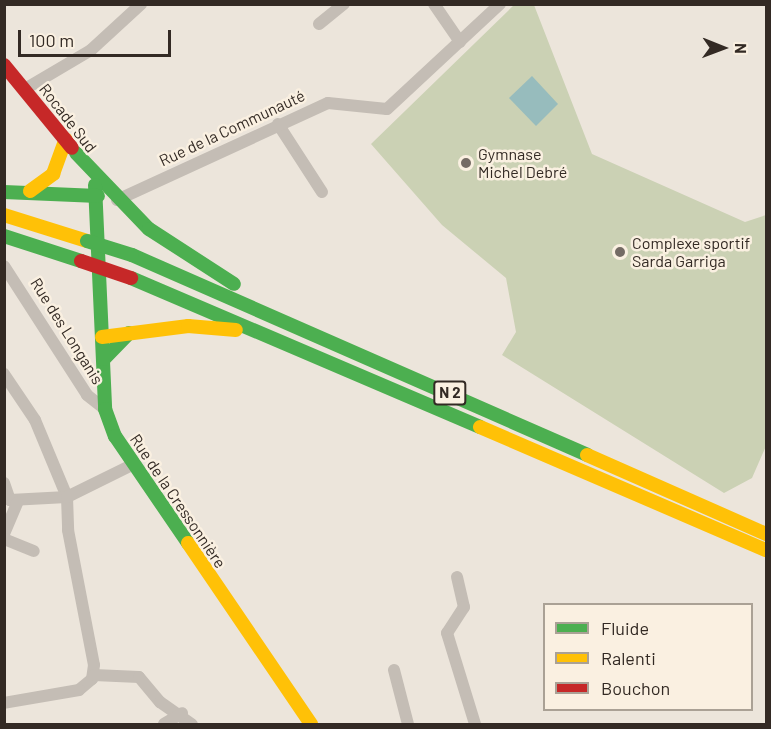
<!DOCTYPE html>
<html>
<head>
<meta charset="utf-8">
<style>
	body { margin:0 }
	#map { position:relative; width:771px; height:729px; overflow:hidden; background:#ece5db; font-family:Barlow,sans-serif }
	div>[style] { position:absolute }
	.green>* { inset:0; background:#cbd1b4 }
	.water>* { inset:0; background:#97bcbd }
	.street>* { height:12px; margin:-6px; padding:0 6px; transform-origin:6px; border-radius:6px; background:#c4bdb5 }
	.fast>* { height:14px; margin:-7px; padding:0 7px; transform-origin:7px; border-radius:7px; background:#4caf50 }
	.slow>* { height:14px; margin:-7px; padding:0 7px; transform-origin:7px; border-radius:7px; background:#ffc107 }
	.jam>* { height:14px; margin:-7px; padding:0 7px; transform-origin:7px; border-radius:7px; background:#c62828 }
	.fast-bridge>* { height:14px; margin:-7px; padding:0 7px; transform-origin:7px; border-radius:7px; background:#4caf50 }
	.jam-bridge>* { height:14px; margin:-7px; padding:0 7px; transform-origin:7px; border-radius:7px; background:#c62828 }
	.dots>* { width:16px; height:16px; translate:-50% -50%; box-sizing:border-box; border:3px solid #faf0e1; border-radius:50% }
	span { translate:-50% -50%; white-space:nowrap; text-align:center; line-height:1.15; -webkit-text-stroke:5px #faf0e1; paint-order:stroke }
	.shield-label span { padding:2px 4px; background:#faf0e1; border:2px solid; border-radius:4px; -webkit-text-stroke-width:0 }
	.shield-label { font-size:15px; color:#332a24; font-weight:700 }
	.street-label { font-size:16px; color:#332a24 }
	.poi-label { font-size:16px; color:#332a24 }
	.left { translate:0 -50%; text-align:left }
	.frame { position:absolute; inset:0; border:6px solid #332a24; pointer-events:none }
	.legend { position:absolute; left:543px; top:603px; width:210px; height:108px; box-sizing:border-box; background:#faf0e1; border:2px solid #aaa195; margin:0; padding:8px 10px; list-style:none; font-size:18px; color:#332a24 }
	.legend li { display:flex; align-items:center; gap:12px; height:30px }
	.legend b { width:30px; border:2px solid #aaa195 }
	.north { position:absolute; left:693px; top:18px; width:60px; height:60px; -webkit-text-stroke:4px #faf0e1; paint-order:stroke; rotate:91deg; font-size:16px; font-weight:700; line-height:24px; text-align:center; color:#332a24 }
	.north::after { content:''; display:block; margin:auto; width:21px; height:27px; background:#332a24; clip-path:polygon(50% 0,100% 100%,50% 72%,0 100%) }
	.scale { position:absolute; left:18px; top:30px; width:153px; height:27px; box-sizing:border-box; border:3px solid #332a24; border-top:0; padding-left:8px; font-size:18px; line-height:21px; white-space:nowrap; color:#332a24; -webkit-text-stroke:4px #faf0e1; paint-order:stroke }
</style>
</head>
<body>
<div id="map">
	<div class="green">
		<i style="clip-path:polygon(514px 5px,534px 5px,592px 154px,745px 222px,766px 215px,766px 446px,752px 478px,724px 493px,502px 355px,516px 332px,506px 278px,442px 225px,371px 144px)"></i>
	</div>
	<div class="water">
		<i style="clip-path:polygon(532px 76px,558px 104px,536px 126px,509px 98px)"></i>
	</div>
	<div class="street">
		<i style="left:434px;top:4px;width:46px;rotate:55.6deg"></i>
		<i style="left:319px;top:24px;width:32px;rotate:-39deg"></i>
		<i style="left:25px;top:89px;width:77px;rotate:-30.6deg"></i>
		<i style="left:91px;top:50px;width:68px;rotate:-42.6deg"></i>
		<i style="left:278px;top:124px;width:81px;rotate:57.1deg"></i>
		<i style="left:117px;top:200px;width:232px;rotate:-24.7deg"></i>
		<i style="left:328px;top:103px;width:59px;rotate:5.8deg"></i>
		<i style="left:387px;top:109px;width:154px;rotate:-42.9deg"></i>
		<i style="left:4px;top:266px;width:153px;rotate:57.2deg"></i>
		<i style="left:87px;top:395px;width:23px;rotate:38deg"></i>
		<i style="left:4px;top:374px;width:55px;rotate:56deg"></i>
		<i style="left:35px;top:420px;width:83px;rotate:67.4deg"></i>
		<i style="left:67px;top:497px;width:33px;rotate:88deg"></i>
		<i style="left:68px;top:530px;width:137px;rotate:79.1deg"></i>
		<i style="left:94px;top:665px;width:14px;rotate:98deg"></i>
		<i style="left:92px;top:679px;width:17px;rotate:140deg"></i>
		<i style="left:79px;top:690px;width:76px;rotate:170.2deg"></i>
		<i style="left:4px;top:483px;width:18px;rotate:71deg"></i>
		<i style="left:10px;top:500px;width:57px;rotate:-3deg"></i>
		<i style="left:67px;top:497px;width:72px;rotate:-26.2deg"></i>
		<i style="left:4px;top:534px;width:34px;rotate:-67deg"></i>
		<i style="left:4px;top:539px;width:32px;rotate:22deg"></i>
		<i style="left:457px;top:577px;width:31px;rotate:77deg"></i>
		<i style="left:464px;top:607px;width:31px;rotate:123deg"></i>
		<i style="left:447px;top:633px;width:95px;rotate:72.9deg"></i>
		<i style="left:394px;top:670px;width:56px;rotate:75.5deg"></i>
		<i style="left:94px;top:675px;width:45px;rotate:2.5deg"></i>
		<i style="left:139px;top:677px;width:33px;rotate:50deg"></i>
		<i style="left:160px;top:702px;width:39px;rotate:35deg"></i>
		<i style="left:164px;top:724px;width:21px;rotate:-31deg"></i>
	</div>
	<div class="fast">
		<i style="left:76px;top:153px;width:105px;rotate:46.2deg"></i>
		<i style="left:149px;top:229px;width:101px;rotate:32.9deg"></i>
		<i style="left:95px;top:185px;width:224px;rotate:87.4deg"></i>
		<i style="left:105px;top:409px;width:29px;rotate:70deg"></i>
		<i style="left:115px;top:436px;width:130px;rotate:55.7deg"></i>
		<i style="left:4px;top:192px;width:94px;rotate:2.4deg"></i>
		<i style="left:4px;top:236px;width:81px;rotate:18deg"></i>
		<i style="left:132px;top:255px;width:497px;rotate:23.7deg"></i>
		<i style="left:131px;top:278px;width:379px;rotate:23.1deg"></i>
		<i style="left:104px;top:359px;width:36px;rotate:-46deg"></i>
	</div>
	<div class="slow">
		<i style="left:30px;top:191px;width:29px;rotate:-36deg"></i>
		<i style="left:53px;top:174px;width:37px;rotate:-70deg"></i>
		<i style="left:4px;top:215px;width:87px;rotate:17.4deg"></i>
		<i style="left:102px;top:337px;width:87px;rotate:-7.3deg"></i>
		<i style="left:188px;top:326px;width:48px;rotate:4.8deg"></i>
		<i style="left:480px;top:427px;width:311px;rotate:23.3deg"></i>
		<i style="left:587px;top:455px;width:196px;rotate:23.8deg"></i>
		<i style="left:188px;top:543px;width:219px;rotate:55.8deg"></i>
	</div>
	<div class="jam">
		<i style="left:4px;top:65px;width:107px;rotate:50.7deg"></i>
	</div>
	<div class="fast-bridge">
		<i style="left:87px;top:241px;width:47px;rotate:17.3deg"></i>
	</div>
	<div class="jam-bridge">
		<i style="left:81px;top:261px;width:53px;rotate:18.8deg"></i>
	</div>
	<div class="dots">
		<i style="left:466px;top:163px;background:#746b64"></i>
		<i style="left:620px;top:252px;background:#746b64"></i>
	</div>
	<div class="shield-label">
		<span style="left:450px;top:393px">N 2</span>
	</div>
	<div class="street-label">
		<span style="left:68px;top:118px;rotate:52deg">Rocade Sud</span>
		<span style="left:232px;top:128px;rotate:-25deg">Rue de la Communauté</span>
		<span style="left:67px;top:331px;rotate:58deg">Rue des Longanis</span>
		<span style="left:178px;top:501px;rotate:56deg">Rue de la Cressonnière</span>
	</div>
	<div class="poi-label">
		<span class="left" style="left:478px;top:163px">Gymnase<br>Michel Debré</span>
		<span class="left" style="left:632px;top:252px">Complexe sportif<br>Sarda Garriga</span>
	</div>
	<div class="frame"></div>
	<ul class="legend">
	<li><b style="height:8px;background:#4caf50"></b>Fluide</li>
	<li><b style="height:8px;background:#ffc107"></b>Ralenti</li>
	<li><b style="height:8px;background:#c62828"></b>Bouchon</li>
	</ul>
	<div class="north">N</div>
	<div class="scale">100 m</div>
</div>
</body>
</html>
